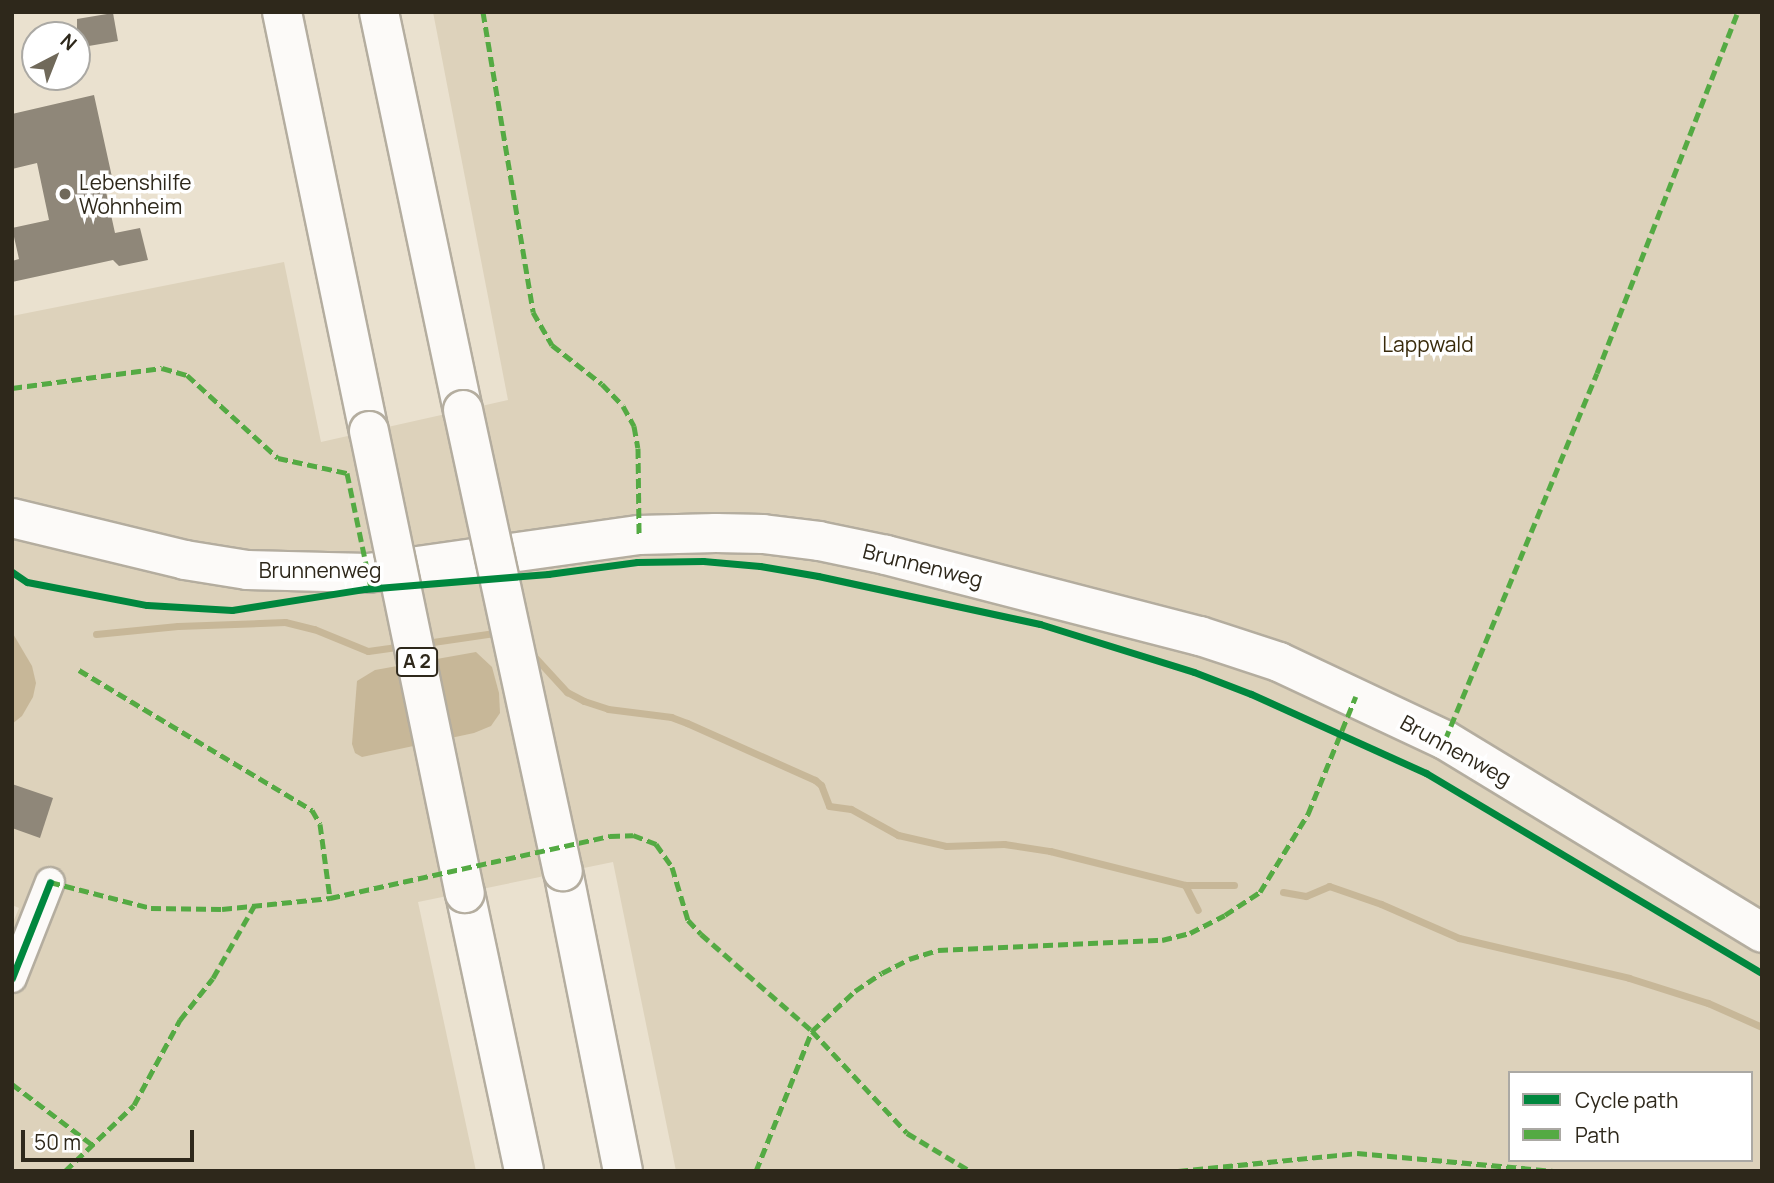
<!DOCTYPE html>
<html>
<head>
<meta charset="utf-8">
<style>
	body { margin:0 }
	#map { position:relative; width:1774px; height:1183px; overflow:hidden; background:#eae1cf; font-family:Manrope,sans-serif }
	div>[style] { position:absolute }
	.green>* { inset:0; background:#ddd2bb }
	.water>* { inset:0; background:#c7b798 }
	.stream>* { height:7px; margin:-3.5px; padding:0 3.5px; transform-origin:3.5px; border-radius:3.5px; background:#c7b798 }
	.building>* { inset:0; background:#8f8779 }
	.roads { filter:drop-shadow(2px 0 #b4ad9f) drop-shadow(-2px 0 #b4ad9f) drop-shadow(0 2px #b4ad9f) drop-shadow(0 -2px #b4ad9f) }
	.street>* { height:28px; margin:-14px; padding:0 14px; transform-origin:14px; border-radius:14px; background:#fcfaf8 }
	.secondary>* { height:38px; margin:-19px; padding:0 19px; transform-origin:19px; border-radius:19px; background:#fcfaf8 }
	.highway>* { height:38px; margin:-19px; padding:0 19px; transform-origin:19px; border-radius:19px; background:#fcfaf8 }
	.bridges { filter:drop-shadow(2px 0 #b4ad9f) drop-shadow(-2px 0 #b4ad9f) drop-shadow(0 2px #b4ad9f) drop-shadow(0 -2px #b4ad9f) }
	.highway-bridge>* { height:38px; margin:-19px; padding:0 19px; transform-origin:19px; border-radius:19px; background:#fcfaf8 }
	.quiet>* { height:5px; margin-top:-2.5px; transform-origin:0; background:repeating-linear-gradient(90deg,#54aa43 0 10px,transparent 0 15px) }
	.cycleway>* { height:7px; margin:-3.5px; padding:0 3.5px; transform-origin:3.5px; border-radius:3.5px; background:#00873e }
	.dots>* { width:19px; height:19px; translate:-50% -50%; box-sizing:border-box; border:4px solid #fff; border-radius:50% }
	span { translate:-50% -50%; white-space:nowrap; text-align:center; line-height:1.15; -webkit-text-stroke:7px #fff; paint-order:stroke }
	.shield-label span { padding:2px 5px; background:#fff; border:2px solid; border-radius:5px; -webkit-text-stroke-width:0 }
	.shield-label { font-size:19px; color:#2e281b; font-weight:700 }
	.poi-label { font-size:21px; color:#2e281b }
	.left { translate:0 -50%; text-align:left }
	.park-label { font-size:21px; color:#392b0c }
	.street-label { font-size:21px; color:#2e281b }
	.frame { position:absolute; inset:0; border:14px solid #2e281b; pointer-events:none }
	.legend { position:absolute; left:1508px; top:1071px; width:245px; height:91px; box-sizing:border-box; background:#fff; border:2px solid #aba9a4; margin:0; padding:9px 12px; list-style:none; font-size:21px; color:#2e281b }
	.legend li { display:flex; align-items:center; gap:14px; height:35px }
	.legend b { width:35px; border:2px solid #aba9a4 }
	.north { position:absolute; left:21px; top:21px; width:70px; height:70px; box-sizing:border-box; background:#fff; border:2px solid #aba9a4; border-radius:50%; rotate:42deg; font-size:19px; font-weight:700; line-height:28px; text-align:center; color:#2e281b }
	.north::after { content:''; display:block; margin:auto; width:24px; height:32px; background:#70695a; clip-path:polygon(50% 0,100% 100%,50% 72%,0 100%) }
	.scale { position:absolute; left:21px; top:1130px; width:173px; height:32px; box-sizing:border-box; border:4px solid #2e281b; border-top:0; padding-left:9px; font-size:21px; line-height:24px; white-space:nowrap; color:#2e281b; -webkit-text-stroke:5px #fff; paint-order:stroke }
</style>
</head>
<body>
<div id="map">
	<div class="green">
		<i style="clip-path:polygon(evenodd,433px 12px,1762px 12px,1762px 1171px,676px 1171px,613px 862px,418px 902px,476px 1171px,12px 1171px,12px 925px,19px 908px,12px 905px,12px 316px,284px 262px,321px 442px,508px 400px,433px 12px,1510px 1073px,1751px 1073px,1751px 1160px,1510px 1160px,1510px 1073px)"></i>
	</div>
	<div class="water">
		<i style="clip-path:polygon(12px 632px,32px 666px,36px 683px,33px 697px,22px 716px,12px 724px)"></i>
		<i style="clip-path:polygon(476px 652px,492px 667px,499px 693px,500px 713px,491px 726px,474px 733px,362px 757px,355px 753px,352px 744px,357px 681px,375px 670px)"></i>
	</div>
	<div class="stream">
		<i style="left:96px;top:634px;width:82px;rotate:-5.6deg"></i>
		<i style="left:178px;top:626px;width:107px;rotate:-2.1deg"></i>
		<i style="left:285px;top:622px;width:30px;rotate:14deg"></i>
		<i style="left:314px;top:629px;width:58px;rotate:22.2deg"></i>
		<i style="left:368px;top:651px;width:36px;rotate:-8deg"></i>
		<i style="left:426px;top:643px;width:76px;rotate:-8.3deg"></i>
		<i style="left:532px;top:654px;width:52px;rotate:47.4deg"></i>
		<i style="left:567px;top:692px;width:19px;rotate:28deg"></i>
		<i style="left:584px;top:701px;width:25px;rotate:18deg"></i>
		<i style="left:608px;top:709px;width:64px;rotate:7.2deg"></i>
		<i style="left:671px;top:717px;width:17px;rotate:21deg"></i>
		<i style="left:687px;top:723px;width:140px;rotate:24deg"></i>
		<i style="left:815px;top:780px;width:8px;rotate:40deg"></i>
		<i style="left:821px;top:785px;width:22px;rotate:69deg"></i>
		<i style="left:829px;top:806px;width:22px;rotate:8deg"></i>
		<i style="left:851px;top:809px;width:54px;rotate:29deg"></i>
		<i style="left:898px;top:835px;width:49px;rotate:12.9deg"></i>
		<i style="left:946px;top:846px;width:58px;rotate:-2deg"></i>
		<i style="left:1004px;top:844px;width:47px;rotate:8.7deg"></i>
		<i style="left:1050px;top:851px;width:139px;rotate:14.1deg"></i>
		<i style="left:1185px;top:885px;width:49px"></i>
		<i style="left:1185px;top:885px;width:28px;rotate:63deg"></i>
		<i style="left:1283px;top:892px;width:23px;rotate:10deg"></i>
		<i style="left:1306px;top:896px;width:25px;rotate:-23deg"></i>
		<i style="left:1329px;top:886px;width:55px;rotate:19.1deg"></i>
		<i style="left:1381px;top:904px;width:85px;rotate:23.6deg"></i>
		<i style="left:1459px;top:938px;width:175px;rotate:13.2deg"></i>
		<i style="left:1629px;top:978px;width:83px;rotate:17.6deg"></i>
		<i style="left:1708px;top:1003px;width:59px;rotate:24deg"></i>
	</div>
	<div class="building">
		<i style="clip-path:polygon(113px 13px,118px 41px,77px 48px,77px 19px)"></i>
		<i style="clip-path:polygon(94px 95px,112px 177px,103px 178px,115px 233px,140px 228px,148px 260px,119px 266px,113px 260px,12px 282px,12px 261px,19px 259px,12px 228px,49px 220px,37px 163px,12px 169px,12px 114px)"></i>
		<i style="clip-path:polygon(12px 784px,53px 798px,40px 838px,12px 828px)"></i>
	</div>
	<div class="roads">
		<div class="street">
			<i style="left:12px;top:978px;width:103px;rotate:-68.4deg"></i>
		</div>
		<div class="secondary">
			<i style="left:12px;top:518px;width:178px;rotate:13.6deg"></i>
			<i style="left:185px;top:560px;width:63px;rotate:9.2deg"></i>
			<i style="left:247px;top:570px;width:121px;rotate:1.4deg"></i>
			<i style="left:368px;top:573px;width:274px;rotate:-8deg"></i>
			<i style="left:639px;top:535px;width:77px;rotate:-1.5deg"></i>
			<i style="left:716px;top:533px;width:47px;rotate:1.2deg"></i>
			<i style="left:763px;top:534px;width:56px;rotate:7.1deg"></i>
			<i style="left:819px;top:541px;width:68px;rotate:11.8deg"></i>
			<i style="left:886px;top:555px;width:324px;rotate:14.5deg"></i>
			<i style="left:1200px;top:636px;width:83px;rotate:18.2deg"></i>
			<i style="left:1279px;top:662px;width:183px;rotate:25.2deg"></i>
			<i style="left:1445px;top:740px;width:371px;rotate:31.3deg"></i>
		</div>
		<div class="highway">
			<i style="left:282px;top:12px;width:428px;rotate:78.3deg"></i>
			<i style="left:379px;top:12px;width:407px;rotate:78.1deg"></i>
			<i style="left:563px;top:871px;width:306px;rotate:78.7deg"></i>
			<i style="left:465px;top:893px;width:284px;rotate:78deg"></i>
		</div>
	</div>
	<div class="bridges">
		<div class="highway-bridge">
			<i style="left:463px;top:410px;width:472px;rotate:77.8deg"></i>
			<i style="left:369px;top:431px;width:472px;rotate:78.3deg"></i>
		</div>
	</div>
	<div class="quiet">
		<i style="left:483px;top:12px;width:304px;rotate:80.5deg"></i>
		<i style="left:533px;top:312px;width:38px;rotate:60deg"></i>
		<i style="left:552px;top:345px;width:63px;rotate:38deg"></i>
		<i style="left:602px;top:384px;width:30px;rotate:46deg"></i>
		<i style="left:623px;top:406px;width:23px;rotate:61deg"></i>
		<i style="left:634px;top:426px;width:22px;rotate:80deg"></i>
		<i style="left:638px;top:448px;width:87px;rotate:89.3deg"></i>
		<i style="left:12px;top:388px;width:151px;rotate:-7.6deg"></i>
		<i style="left:162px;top:368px;width:26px;rotate:16deg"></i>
		<i style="left:187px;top:375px;width:123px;rotate:42.4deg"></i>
		<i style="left:278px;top:458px;width:71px;rotate:12.3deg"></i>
		<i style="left:347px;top:473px;width:117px;rotate:78.2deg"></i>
		<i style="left:79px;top:670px;width:272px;rotate:31deg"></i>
		<i style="left:312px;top:810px;width:16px;rotate:60deg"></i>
		<i style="left:320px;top:824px;width:75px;rotate:82.3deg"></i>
		<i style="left:1445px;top:740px;width:397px;rotate:-67.5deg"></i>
		<i style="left:1597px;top:373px;width:388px;rotate:-68.7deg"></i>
		<i style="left:50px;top:882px;width:104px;rotate:14.4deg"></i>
		<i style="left:151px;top:908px;width:71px;rotate:0.8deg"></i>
		<i style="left:222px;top:909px;width:109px;rotate:-5.8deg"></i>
		<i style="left:330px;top:898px;width:287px;rotate:-12.5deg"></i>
		<i style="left:610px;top:836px;width:23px;rotate:-2deg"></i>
		<i style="left:633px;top:835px;width:25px;rotate:21deg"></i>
		<i style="left:656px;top:844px;width:28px;rotate:55deg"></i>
		<i style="left:672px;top:867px;width:55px;rotate:73.2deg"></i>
		<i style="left:688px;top:920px;width:19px;rotate:47deg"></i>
		<i style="left:701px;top:934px;width:147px;rotate:41.1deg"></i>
		<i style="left:812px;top:1031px;width:139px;rotate:47deg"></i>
		<i style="left:907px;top:1133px;width:74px;rotate:31.1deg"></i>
		<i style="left:12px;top:1084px;width:103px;rotate:37.1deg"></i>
		<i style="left:65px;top:1171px;width:95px;rotate:-43.7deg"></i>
		<i style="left:134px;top:1105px;width:97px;rotate:-61.6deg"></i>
		<i style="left:180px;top:1020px;width:53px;rotate:-51.8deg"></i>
		<i style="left:213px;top:978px;width:83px;rotate:-60.3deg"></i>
		<i style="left:756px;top:1171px;width:151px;rotate:-68.2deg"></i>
		<i style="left:812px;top:1031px;width:59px;rotate:-42.9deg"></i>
		<i style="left:855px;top:991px;width:32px;rotate:-34deg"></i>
		<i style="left:882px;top:973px;width:30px;rotate:-27deg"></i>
		<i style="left:909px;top:959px;width:30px;rotate:-17deg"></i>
		<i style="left:938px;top:950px;width:224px;rotate:-2.6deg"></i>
		<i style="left:1162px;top:940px;width:29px;rotate:-14deg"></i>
		<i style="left:1190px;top:933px;width:39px;rotate:-27deg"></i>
		<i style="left:1225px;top:915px;width:42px;rotate:-33.3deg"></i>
		<i style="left:1260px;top:892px;width:92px;rotate:-58.4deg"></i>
		<i style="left:1308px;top:814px;width:127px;rotate:-67.9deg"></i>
		<i style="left:1178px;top:1171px;width:180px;rotate:-5.7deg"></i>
		<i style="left:1357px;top:1153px;width:200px;rotate:5.2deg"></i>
	</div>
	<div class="cycleway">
		<i style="left:12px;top:572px;width:18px;rotate:34deg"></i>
		<i style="left:27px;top:582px;width:122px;rotate:10.9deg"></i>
		<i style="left:147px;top:605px;width:85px;rotate:3.4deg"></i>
		<i style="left:232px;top:610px;width:135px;rotate:-9deg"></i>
		<i style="left:365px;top:589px;width:184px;rotate:-4.7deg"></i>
		<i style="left:548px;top:574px;width:90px;rotate:-7.7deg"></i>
		<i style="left:637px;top:562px;width:66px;rotate:-0.9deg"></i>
		<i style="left:703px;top:561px;width:57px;rotate:5deg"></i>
		<i style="left:760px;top:566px;width:59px;rotate:9.8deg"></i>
		<i style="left:818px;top:576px;width:227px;rotate:12.2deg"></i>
		<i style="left:1040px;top:624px;width:161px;rotate:17.3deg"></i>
		<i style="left:1194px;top:672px;width:61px;rotate:21.1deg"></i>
		<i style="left:1251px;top:694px;width:192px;rotate:24.3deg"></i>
		<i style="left:1426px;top:773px;width:391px;rotate:30.8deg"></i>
		<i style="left:12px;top:978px;width:103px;rotate:-68.4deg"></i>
	</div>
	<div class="dots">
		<i style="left:65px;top:194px;background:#70695a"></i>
	</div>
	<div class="shield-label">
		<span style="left:417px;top:662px">A 2</span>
	</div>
	<div class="poi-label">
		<span class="left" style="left:79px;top:194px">Lebenshilfe<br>Wohnheim</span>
	</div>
	<div class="park-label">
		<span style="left:1428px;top:344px">Lappwald</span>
	</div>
	<div class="street-label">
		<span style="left:923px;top:565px;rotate:14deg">Brunnenweg</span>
		<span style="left:320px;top:570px">Brunnenweg</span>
		<span style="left:1456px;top:750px;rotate:29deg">Brunnenweg</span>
	</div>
	<div class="frame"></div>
	<ul class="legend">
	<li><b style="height:9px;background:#00873e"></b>Cycle path</li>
	<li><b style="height:9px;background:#54aa43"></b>Path</li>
	</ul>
	<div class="north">N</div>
	<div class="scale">50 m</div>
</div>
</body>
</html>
